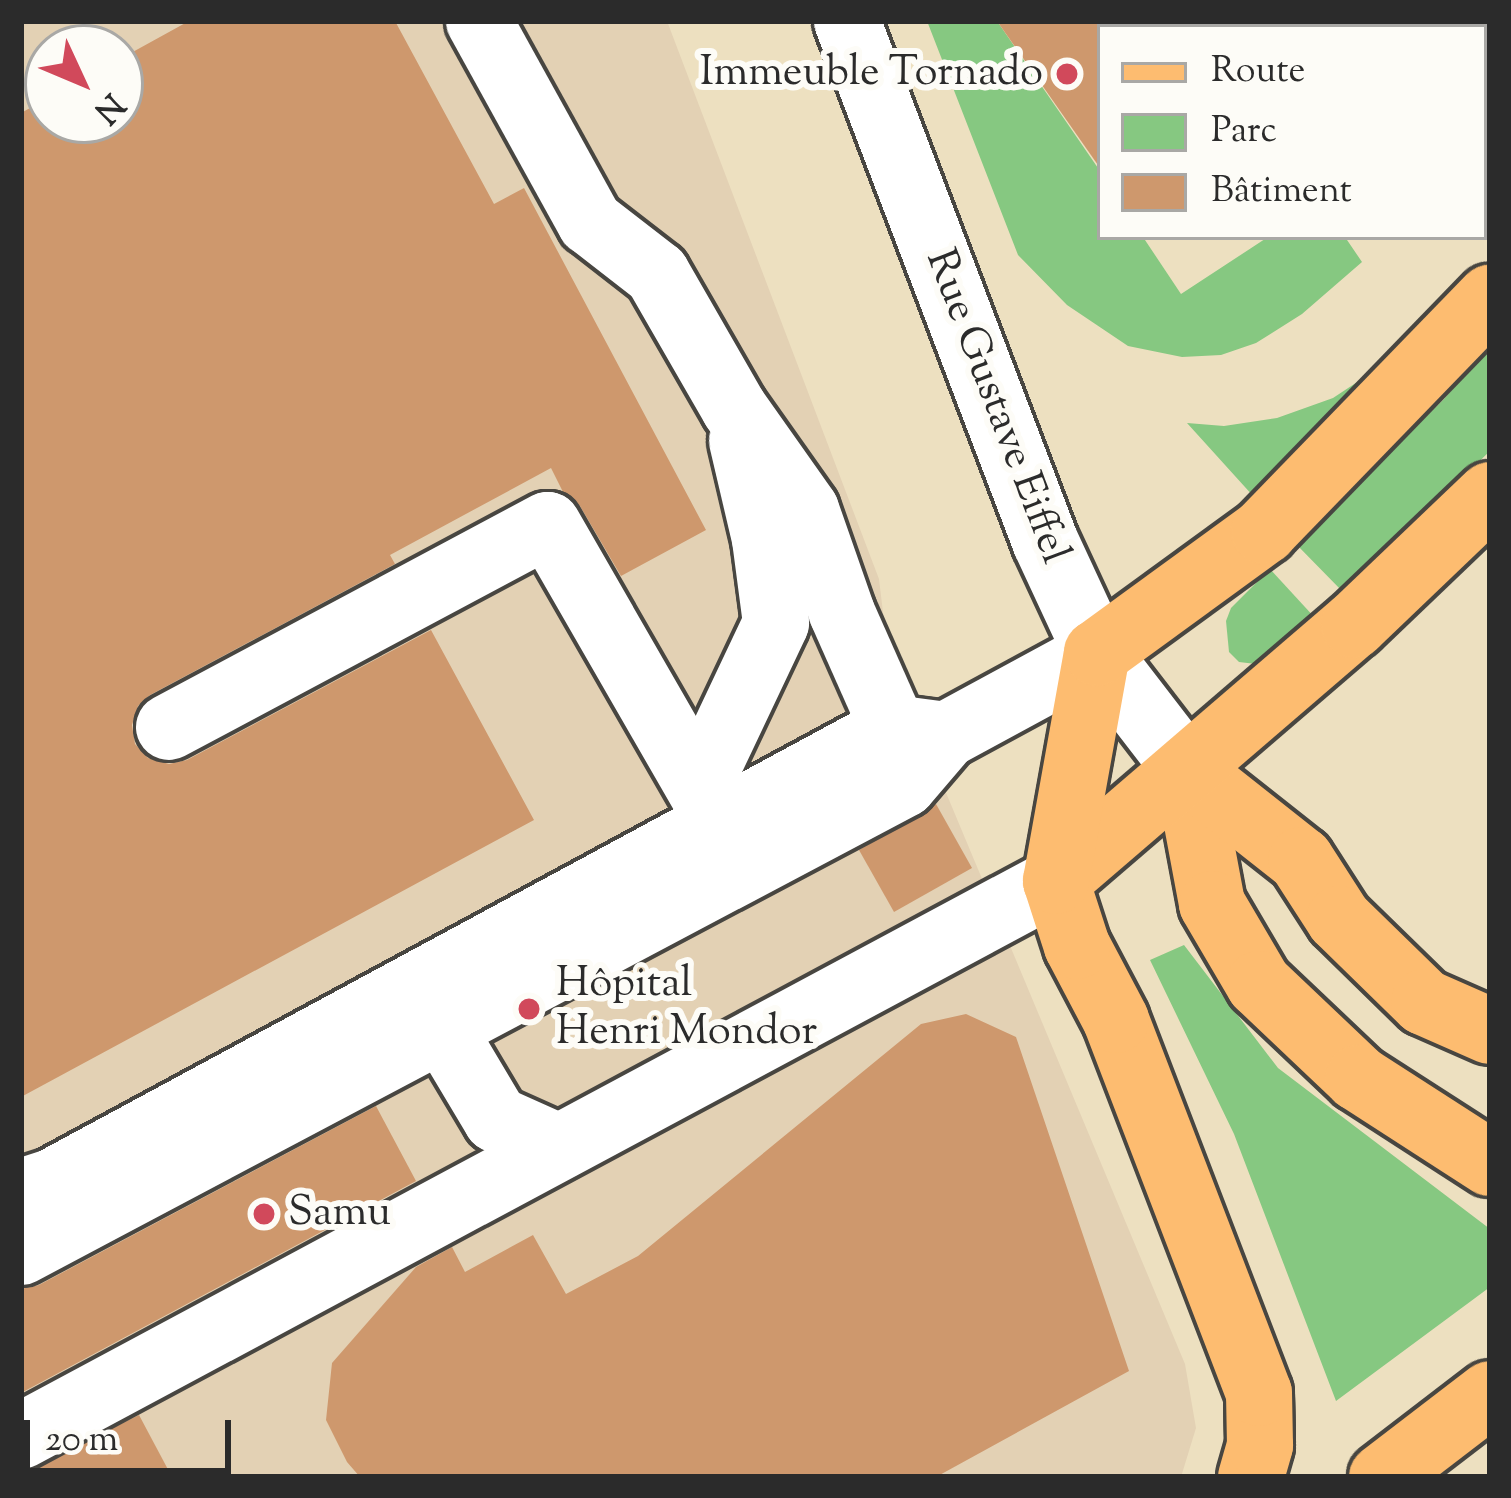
<!DOCTYPE html>
<html>
<head>
<meta charset="utf-8">
<style>
	body { margin:0 }
	#map { position:relative; width:1511px; height:1498px; overflow:hidden; background:#ede0c0; font-family:"Sorts Mill Goudy",serif }
	div>[style] { position:absolute }
	.built>* { inset:0; background:#e3d1b4 }
	.green>* { inset:0; background:#86c881 }
	.building>* { inset:0; background:#ce986d }
	.roads { filter:drop-shadow(3px 0 #484641) drop-shadow(-3px 0 #484641) drop-shadow(0 3px #484641) drop-shadow(0 -3px #484641) }
	.minor>* { height:66px; margin:-33px; padding:0 33px; transform-origin:33px; border-radius:33px; background:#fff }
	.major>* { height:66px; margin:-33px; padding:0 33px; transform-origin:33px; border-radius:33px; background:#fdbc70 }
	.dots>* { width:33px; height:33px; translate:-50% -50%; box-sizing:border-box; border:6px solid #fdfcf7; border-radius:50% }
	span { translate:-50% -50%; white-space:nowrap; text-align:center; line-height:1.15; -webkit-text-stroke:12px #fdfcf7; paint-order:stroke }
	.poi-label { font-size:42px; color:#2b2b2b }
	.right { translate:-100% -50%; text-align:right }
	.left { translate:0 -50%; text-align:left }
	.street-label { font-size:42px; color:#2b2b2b }
	.frame { position:absolute; inset:0; border:24px solid #2b2b2b; pointer-events:none }
	.legend { position:absolute; left:1097px; top:24px; width:390px; height:216px; box-sizing:border-box; background:#fdfcf7; border:3px solid #a9a8a5; margin:0; padding:15px 21px; list-style:none; font-size:36px; color:#2b2b2b }
	.legend li { display:flex; align-items:center; gap:24px; height:60px }
	.legend b { width:60px; border:3px solid #a9a8a5 }
	.north { position:absolute; left:24px; top:24px; width:120px; height:120px; box-sizing:border-box; background:#fdfcf7; border:3px solid #a9a8a5; border-radius:50%; rotate:134deg; font-size:33px; font-weight:700; line-height:48px; text-align:center; color:#2b2b2b }
	.north::after { content:''; display:block; margin:auto; width:42px; height:54px; background:#d1495b; clip-path:polygon(50% 0,100% 100%,50% 72%,0 100%) }
	.scale { position:absolute; left:24px; top:1420px; width:207px; height:54px; box-sizing:border-box; border:6px solid #2b2b2b; border-top:0; padding-left:15px; font-size:36px; line-height:42px; white-space:nowrap; color:#2b2b2b; -webkit-text-stroke:9px #fdfcf7; paint-order:stroke }
</style>
</head>
<body>
<div id="map">
	<div class="built">
		<i style="clip-path:polygon(evenodd,21px 21px,667px 21px,879px 579px,888px 654px,1185px 1364px,1196px 1428px,1181px 1477px,21px 1477px,21px 21px,48px 48px,120px 48px,120px 120px,48px 120px,48px 48px)"></i>
	</div>
	<div class="green">
		<i style="clip-path:polygon(927px 21px,997px 21px,1100px 171px,1100px 237px,1143px 237px,1181px 294px,1268px 237px,1345px 237px,1362px 262px,1302px 314px,1256px 343px,1221px 355px,1182px 357px,1128px 346px,1067px 305px,1018px 255px)"></i>
		<i style="clip-path:polygon(1490px 345px,1490px 451px,1343px 592px,1295px 543px,1444px 399px)"></i>
		<i style="clip-path:polygon(1383px 365px,1254px 497px,1187px 423px,1224px 426px,1277px 418px,1333px 398px)"></i>
		<i style="clip-path:polygon(1270px 569px,1316px 619px,1276px 656px,1256px 664px,1239px 662px,1229px 652px,1226px 621px,1231px 608px)"></i>
		<i style="clip-path:polygon(1184px 945px,1278px 1068px,1490px 1229px,1490px 1287px,1336px 1401px,1234px 1134px,1150px 960px)"></i>
	</div>
	<div class="building">
		<i style="clip-path:polygon(189px 21px,395px 21px,494px 204px,524px 188px,706px 530px,621px 576px,580px 506px,563px 492px,551px 468px,390px 555px,395px 564px,150px 695px,138px 706px,132px 725px,135px 744px,148px 758px,169px 764px,187px 760px,431px 630px,534px 820px,21px 1097px,21px 113px,48px 98px,48px 120px,120px 120px,120px 59px)"></i>
		<i style="clip-path:polygon(997px 21px,1100px 21px,1100px 168px)"></i>
		<i style="clip-path:polygon(936px 804px,972px 868px,894px 912px,859px 850px)"></i>
		<i style="clip-path:polygon(966px 1014px,1016px 1037px,1129px 1371px,936px 1477px,360px 1477px,347px 1462px,326px 1420px,332px 1363px,416px 1267px,452px 1247px,465px 1272px,533px 1235px,566px 1294px,638px 1256px,921px 1024px)"></i>
		<i style="clip-path:polygon(376px 1106px,416px 1181px,21px 1393px,21px 1289px,39px 1285px)"></i>
		<i style="clip-path:polygon(139px 1415px,172px 1477px,21px 1477px,21px 1473px)"></i>
	</div>
	<div class="roads">
		<div class="minor">
			<i style="left:479px;top:21px;width:230px;rotate:61.1deg"></i>
			<i style="left:590px;top:222px;width:85px;rotate:37.8deg"></i>
			<i style="left:657px;top:274px;width:155px;rotate:60.1deg"></i>
			<i style="left:734px;top:408px;width:125px;rotate:54.8deg"></i>
			<i style="left:806px;top:510px;width:109px;rotate:70.7deg"></i>
			<i style="left:842px;top:613px;width:126px;rotate:66.1deg"></i>
			<i style="left:847px;top:21px;width:556px;rotate:69.15deg"></i>
			<i style="left:1045px;top:541px;width:123px;rotate:65.1deg"></i>
			<i style="left:1097px;top:653px;width:148px;rotate:52.4deg"></i>
			<i style="left:1270px;top:21px;width:15px;rotate:23deg"></i>
			<i style="left:1396px;top:21px;width:7px;rotate:56deg"></i>
			<i style="left:1484px;top:144px;width:9px;rotate:49deg"></i>
			<i style="left:169px;top:727px;width:429px;rotate:-28.1deg"></i>
			<i style="left:548px;top:525px;width:339px;rotate:60.1deg"></i>
			<i style="left:700px;top:784px;width:178px;rotate:-64.7deg"></i>
			<i style="left:776px;top:623px;width:85px;rotate:-97.5deg"></i>
			<i style="left:765px;top:539px;width:101px;rotate:-103.2deg"></i>
			<i style="left:443px;top:1030px;width:104px;rotate:59.2deg"></i>
			<i style="left:496px;top:1119px;width:69px;rotate:24deg"></i>
			<i style="left:21px;top:1192px;width:33px;rotate:-18deg"></i>
			<i style="left:52px;top:1182px;width:956px;rotate:-28.36deg"></i>
			<i style="left:893px;top:728px;width:53px;rotate:7.5deg"></i>
			<i style="left:21px;top:1252px;width:999px;rotate:-27.92deg"></i>
			<i style="left:904px;top:784px;width:65px;rotate:-49.4deg"></i>
			<i style="left:946px;top:735px;width:172px;rotate:-28.5deg"></i>
			<i style="left:21px;top:1436px;width:1174px;rotate:-28.2deg"></i>
		</div>
		<div class="major">
			<i style="left:1187px;top:770px;width:136px;rotate:79.4deg"></i>
			<i style="left:1212px;top:904px;width:93px;rotate:59.6deg"></i>
			<i style="left:1259px;top:984px;width:137px;rotate:43.5deg"></i>
			<i style="left:1358px;top:1078px;width:157px;rotate:32.8deg"></i>
			<i style="left:1187px;top:770px;width:145px;rotate:38.3deg"></i>
			<i style="left:1301px;top:860px;width:70px;rotate:57.2deg"></i>
			<i style="left:1339px;top:919px;width:119px;rotate:44.3deg"></i>
			<i style="left:1424px;top:1002px;width:72px;rotate:23.7deg"></i>
			<i style="left:1056px;top:881px;width:393px;rotate:-40.7deg"></i>
			<i style="left:1354px;top:625px;width:188px;rotate:-43.7deg"></i>
			<i style="left:1251px;top:1477px;width:33px;rotate:-74deg"></i>
			<i style="left:1260px;top:1445px;width:52px;rotate:-91.1deg"></i>
			<i style="left:1259px;top:1393px;width:399px;rotate:-111deg"></i>
			<i style="left:1116px;top:1020px;width:84px;rotate:-117.8deg"></i>
			<i style="left:1077px;top:946px;width:68px;rotate:-107.9deg"></i>
			<i style="left:1056px;top:881px;width:232px;rotate:-79.8deg"></i>
			<i style="left:1097px;top:653px;width:207px;rotate:-36.1deg"></i>
			<i style="left:1264px;top:531px;width:325px;rotate:-45.9deg"></i>
			<i style="left:1382px;top:1477px;width:136px;rotate:-37.5deg"></i>
		</div>
	</div>
	<div class="dots">
		<i style="left:1067px;top:74px;background:#d1495b"></i>
		<i style="left:529px;top:1009px;background:#d1495b"></i>
		<i style="left:264px;top:1214px;background:#d1495b"></i>
	</div>
	<div class="poi-label">
		<span class="right" style="left:1043px;top:74px">Immeuble Tornado</span>
		<span class="left" style="left:556px;top:1009px">Hôpital<br>Henri Mondor</span>
		<span class="left" style="left:288px;top:1214px">Samu</span>
	</div>
	<div class="street-label">
		<span style="left:996px;top:407px;rotate:69deg">Rue Gustave Eiffel</span>
	</div>
	<div class="frame"></div>
	<ul class="legend">
	<li><b style="height:15px;background:#fdbc70"></b>Route</li>
	<li><b style="height:33px;background:#86c881"></b>Parc</li>
	<li><b style="height:33px;background:#ce986d"></b>Bâtiment</li>
	</ul>
	<div class="north">N</div>
	<div class="scale">20 m</div>
</div>
</body>
</html>
